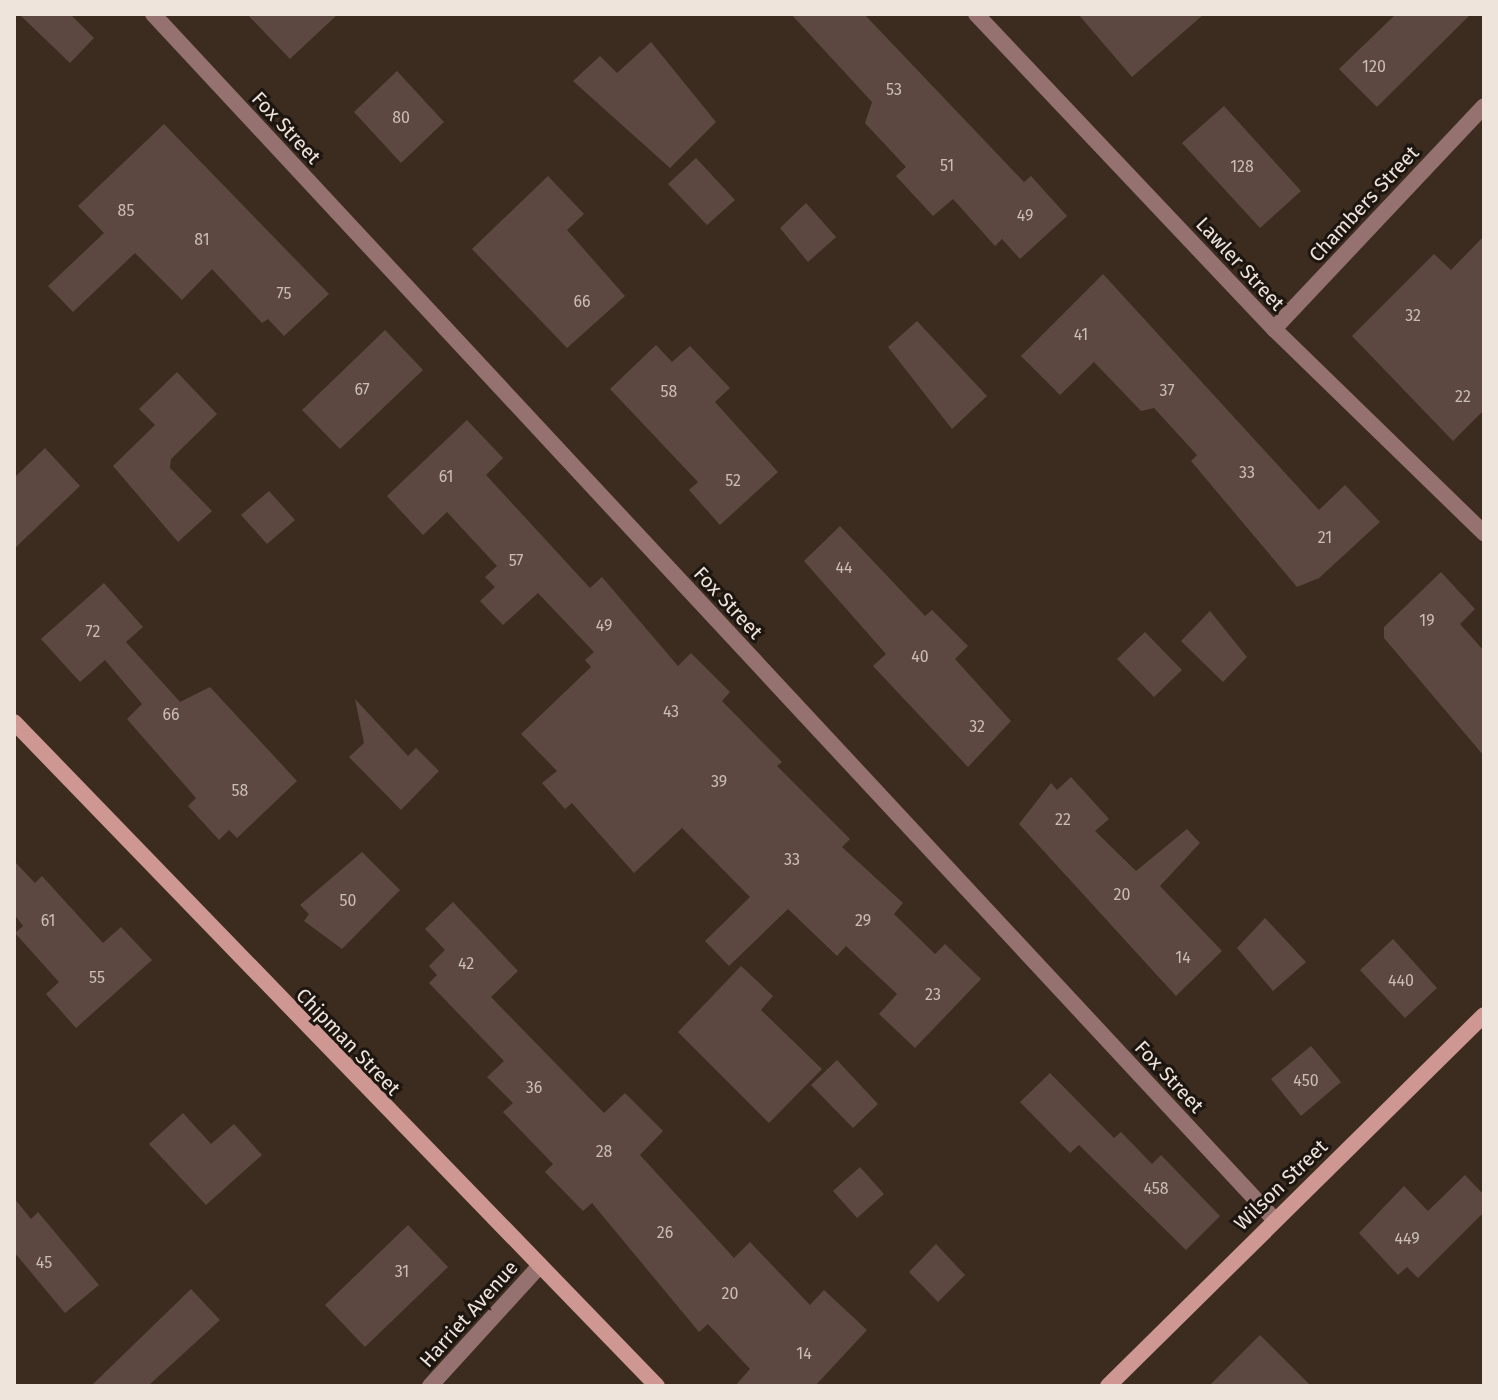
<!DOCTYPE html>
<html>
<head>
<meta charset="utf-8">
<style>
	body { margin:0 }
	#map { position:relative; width:1498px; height:1400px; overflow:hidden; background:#3b2c1f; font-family:"Fira Sans",sans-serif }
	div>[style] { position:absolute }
	.building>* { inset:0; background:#5d4841 }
	.street>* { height:16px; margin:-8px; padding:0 8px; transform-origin:8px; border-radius:8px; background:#95726f }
	.secondary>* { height:16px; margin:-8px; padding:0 8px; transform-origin:8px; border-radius:8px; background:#cf9792 }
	span { translate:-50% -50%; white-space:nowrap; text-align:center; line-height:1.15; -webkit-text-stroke:6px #1d1610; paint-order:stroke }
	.number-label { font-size:16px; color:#cabdb5 }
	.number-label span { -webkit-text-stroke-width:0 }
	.street-label { font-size:20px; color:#efe4dc }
	.frame { position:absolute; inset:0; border:16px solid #efe4dc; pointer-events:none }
</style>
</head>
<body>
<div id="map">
	<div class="building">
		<i style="clip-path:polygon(19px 14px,70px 14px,94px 38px,70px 63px)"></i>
		<i style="clip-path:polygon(247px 14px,338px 14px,290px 59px)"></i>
		<i style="clip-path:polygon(791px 14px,864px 14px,1024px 182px,1031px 176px,1067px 216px,1020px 259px,1002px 239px,995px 246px,953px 199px,933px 216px,896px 176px,906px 167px,865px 123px,872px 102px)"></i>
		<i style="clip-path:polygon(1078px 14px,1204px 14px,1132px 77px)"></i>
		<i style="clip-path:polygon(1396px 14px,1471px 14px,1377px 107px,1339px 69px)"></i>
		<i style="clip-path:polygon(651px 42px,716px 122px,670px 168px,573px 81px,600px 56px,617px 73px)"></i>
		<i style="clip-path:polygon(397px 71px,444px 122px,401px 163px,354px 112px)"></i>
		<i style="clip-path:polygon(1224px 106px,1301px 191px,1260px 228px,1182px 143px)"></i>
		<i style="clip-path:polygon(164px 124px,329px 294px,284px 336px,268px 319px,262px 323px,212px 269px,182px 300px,135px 253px,73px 312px,48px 286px,104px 233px,78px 206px)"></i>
		<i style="clip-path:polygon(696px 158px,735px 200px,707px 225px,668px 184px)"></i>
		<i style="clip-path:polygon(548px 176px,584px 214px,567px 230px,625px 296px,567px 348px,472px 249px)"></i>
		<i style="clip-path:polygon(806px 203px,836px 237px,808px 262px,780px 228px)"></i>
		<i style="clip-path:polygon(1484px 236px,1484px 410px,1453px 441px,1352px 336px,1434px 254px,1451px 270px)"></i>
		<i style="clip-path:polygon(1103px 274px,1319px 510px,1345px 485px,1380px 522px,1319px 578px,1297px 587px,1191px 461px,1197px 455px,1154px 408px,1141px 411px,1094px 362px,1060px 395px,1021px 356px)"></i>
		<i style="clip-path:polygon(917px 321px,987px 396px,952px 429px,888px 347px)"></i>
		<i style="clip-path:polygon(385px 330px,423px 370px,340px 449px,302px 410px)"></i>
		<i style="clip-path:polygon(656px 345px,672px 362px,690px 346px,730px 388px,715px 402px,778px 472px,720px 525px,689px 490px,698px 482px,610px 389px)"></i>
		<i style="clip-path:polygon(177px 372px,217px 414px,171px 459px,170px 468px,212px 511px,178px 542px,113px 466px,155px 425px,139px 409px)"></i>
		<i style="clip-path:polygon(467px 420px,503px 458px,486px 475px,590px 588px,602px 577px,678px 666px,691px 653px,730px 692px,722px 701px,782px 762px,777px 766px,850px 839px,842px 847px,903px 903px,894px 914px,935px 954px,945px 944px,981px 979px,915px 1048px,879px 1014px,897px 994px,846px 946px,837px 956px,788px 909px,729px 966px,705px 941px,750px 897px,682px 828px,634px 873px,572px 803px,565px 809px,542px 783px,557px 771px,521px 734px,591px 667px,585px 660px,594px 652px,538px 593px,503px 625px,480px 601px,495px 587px,485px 577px,497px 566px,447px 512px,423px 535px,387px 496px)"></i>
		<i style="clip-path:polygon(45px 448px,80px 486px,14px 549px,14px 478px)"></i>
		<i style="clip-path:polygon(269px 491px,295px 520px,267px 544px,241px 515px)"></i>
		<i style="clip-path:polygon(840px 526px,925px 616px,932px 610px,968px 646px,955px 659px,1011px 721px,968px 767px,873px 666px,886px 654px,804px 561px)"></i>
		<i style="clip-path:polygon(1441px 572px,1475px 609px,1460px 624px,1484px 651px,1484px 756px,1384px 638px,1384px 627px)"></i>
		<i style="clip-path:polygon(104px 583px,143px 627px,126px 642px,180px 702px,210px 687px,297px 781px,237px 838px,229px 830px,219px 840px,188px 806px,196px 798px,127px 719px,142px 704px,105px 660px,80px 682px,41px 639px)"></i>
		<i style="clip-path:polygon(1210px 611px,1247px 657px,1223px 682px,1181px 641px)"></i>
		<i style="clip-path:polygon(1145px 632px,1182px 670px,1154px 697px,1117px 659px)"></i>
		<i style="clip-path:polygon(355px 699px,408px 756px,416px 748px,439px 771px,401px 810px,349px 757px,364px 743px)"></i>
		<i style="clip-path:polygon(1071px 777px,1109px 819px,1095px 831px,1136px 871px,1187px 829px,1200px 843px,1160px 886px,1222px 951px,1176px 996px,1019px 824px,1051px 783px,1057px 790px)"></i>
		<i style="clip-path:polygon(362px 852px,400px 890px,342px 949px,304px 921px,309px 914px,300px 905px)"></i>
		<i style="clip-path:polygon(14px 861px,35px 883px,42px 876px,103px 943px,121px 927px,152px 960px,76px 1028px,46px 994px,59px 982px,15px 933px,23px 926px,14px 914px)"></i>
		<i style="clip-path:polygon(453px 902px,518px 971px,491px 997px,604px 1113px,625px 1093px,663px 1131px,640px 1155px,734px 1258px,750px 1242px,810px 1305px,824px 1290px,867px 1330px,815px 1386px,735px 1386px,750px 1369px,708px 1324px,699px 1332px,592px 1203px,583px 1211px,545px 1172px,553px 1164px,503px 1112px,513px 1103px,487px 1077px,504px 1061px,429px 983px,437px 975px,429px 966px,445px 950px,425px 929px)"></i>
		<i style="clip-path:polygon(1265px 918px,1306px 962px,1273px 991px,1237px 948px)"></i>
		<i style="clip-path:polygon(1393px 939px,1437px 988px,1405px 1018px,1360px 970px)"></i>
		<i style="clip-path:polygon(741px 966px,773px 996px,761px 1010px,822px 1069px,769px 1123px,678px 1032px)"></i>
		<i style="clip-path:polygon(1311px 1046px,1341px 1082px,1301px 1116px,1271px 1079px)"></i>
		<i style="clip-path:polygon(837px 1060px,878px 1104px,853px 1128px,811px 1085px)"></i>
		<i style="clip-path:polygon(1050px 1073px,1114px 1138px,1121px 1132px,1152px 1164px,1161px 1155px,1220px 1216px,1186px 1250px,1079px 1145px,1070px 1153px,1020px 1102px)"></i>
		<i style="clip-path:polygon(183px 1113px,211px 1144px,234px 1124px,262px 1155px,206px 1205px,149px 1144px)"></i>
		<i style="clip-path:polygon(860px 1167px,884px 1194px,857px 1218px,833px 1191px)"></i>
		<i style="clip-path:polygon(1465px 1175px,1484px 1195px,1484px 1212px,1418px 1278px,1407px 1267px,1398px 1275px,1359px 1233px,1404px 1186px,1428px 1211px)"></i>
		<i style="clip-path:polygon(14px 1198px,31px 1219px,38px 1212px,99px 1285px,65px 1313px,14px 1252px)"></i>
		<i style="clip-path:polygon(408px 1225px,448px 1267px,365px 1347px,325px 1305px)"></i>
		<i style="clip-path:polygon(936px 1244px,965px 1275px,938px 1302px,909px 1272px)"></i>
		<i style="clip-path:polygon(191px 1289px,220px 1320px,148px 1386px,91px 1386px)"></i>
		<i style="clip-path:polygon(1260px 1335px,1311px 1386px,1209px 1386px)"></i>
	</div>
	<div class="street">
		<i style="left:153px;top:14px;width:1646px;rotate:47.07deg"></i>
		<i style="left:976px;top:14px;width:434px;rotate:46.6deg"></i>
		<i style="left:1274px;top:329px;width:293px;rotate:44.2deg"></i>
		<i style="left:1274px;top:329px;width:306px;rotate:-46.7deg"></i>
		<i style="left:430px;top:1386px;width:159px;rotate:-47.6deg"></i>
	</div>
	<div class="secondary">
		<i style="left:14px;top:722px;width:924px;rotate:45.92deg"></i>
		<i style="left:1108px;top:1386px;width:528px;rotate:-44.62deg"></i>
	</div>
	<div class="number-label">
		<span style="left:1374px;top:67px">120</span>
		<span style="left:894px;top:90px">53</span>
		<span style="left:401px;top:118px">80</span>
		<span style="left:947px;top:166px">51</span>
		<span style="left:1242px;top:167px">128</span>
		<span style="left:126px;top:211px">85</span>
		<span style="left:1025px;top:216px">49</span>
		<span style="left:202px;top:240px">81</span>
		<span style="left:284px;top:294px">75</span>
		<span style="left:582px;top:302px">66</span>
		<span style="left:1413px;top:316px">32</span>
		<span style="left:1081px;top:335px">41</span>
		<span style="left:362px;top:390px">67</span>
		<span style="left:1167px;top:391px">37</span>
		<span style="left:669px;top:392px">58</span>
		<span style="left:1463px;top:397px">22</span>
		<span style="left:1247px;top:473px">33</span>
		<span style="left:446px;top:477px">61</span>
		<span style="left:733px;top:481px">52</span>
		<span style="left:1325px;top:538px">21</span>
		<span style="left:516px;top:561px">57</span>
		<span style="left:844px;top:568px">44</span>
		<span style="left:1427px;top:621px">19</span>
		<span style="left:604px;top:626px">49</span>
		<span style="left:93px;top:632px">72</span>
		<span style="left:920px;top:657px">40</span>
		<span style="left:671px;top:712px">43</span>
		<span style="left:171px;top:715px">66</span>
		<span style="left:977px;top:727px">32</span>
		<span style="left:719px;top:782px">39</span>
		<span style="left:240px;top:791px">58</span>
		<span style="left:1063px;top:820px">22</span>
		<span style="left:792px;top:860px">33</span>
		<span style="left:1122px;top:895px">20</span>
		<span style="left:348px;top:901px">50</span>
		<span style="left:48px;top:921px">61</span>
		<span style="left:863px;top:921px">29</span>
		<span style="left:1183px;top:958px">14</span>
		<span style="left:466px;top:964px">42</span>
		<span style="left:97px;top:978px">55</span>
		<span style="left:1401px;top:981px">440</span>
		<span style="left:933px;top:995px">23</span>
		<span style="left:1306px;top:1081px">450</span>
		<span style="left:534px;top:1088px">36</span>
		<span style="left:604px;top:1152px">28</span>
		<span style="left:1156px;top:1189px">458</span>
		<span style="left:665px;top:1233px">26</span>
		<span style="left:1407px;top:1239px">449</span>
		<span style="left:44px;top:1263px">45</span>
		<span style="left:402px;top:1272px">31</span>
		<span style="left:730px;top:1294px">20</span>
		<span style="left:804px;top:1354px">14</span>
	</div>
	<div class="street-label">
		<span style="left:286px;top:128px;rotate:47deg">Fox Street</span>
		<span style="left:1364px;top:204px;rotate:-47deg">Chambers Street</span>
		<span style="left:1240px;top:264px;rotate:47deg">Lawler Street</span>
		<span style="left:728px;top:603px;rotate:47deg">Fox Street</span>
		<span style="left:348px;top:1042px;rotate:46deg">Chipman Street</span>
		<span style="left:1169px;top:1077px;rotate:47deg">Fox Street</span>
		<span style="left:1281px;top:1185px;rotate:-44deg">Wilson Street</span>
		<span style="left:469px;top:1314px;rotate:-48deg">Harriet Avenue</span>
	</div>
	<div class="frame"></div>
</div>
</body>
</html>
